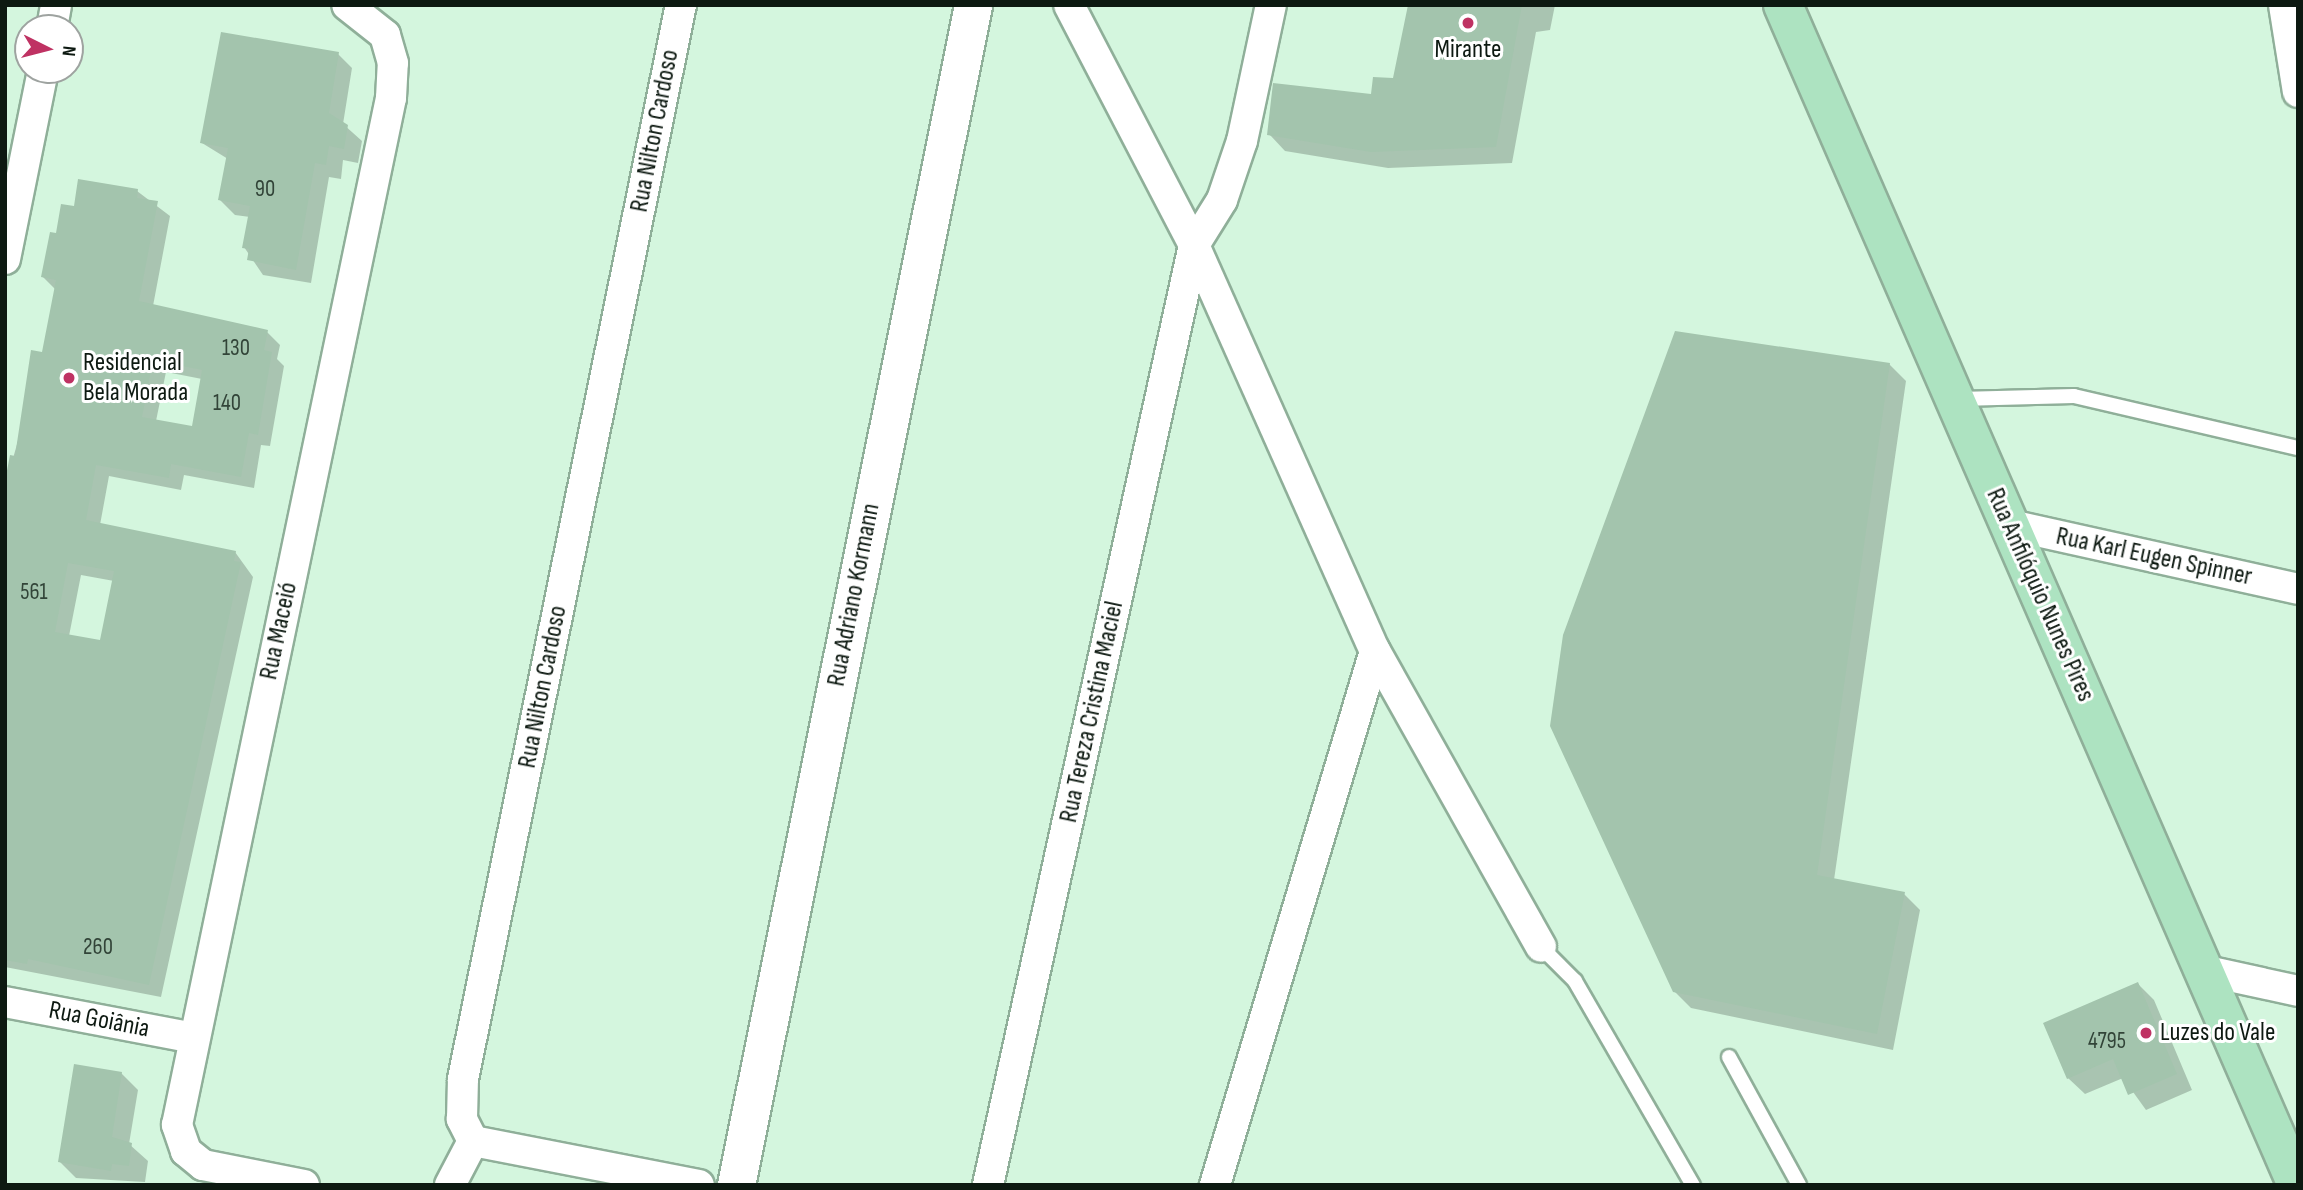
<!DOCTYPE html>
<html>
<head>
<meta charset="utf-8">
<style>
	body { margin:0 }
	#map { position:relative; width:2303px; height:1190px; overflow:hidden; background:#d4f6de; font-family:"Sofia Sans Condensed",sans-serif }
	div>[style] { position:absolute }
	.shadow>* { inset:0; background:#0003 }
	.building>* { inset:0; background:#a3c4ad }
	.roads { filter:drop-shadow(2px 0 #8faf99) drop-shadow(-2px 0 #8faf99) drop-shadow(0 2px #8faf99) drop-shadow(0 -2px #8faf99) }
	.service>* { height:14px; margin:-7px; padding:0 7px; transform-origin:7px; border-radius:7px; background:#fff }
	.minor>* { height:30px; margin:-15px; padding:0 15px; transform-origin:15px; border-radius:15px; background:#fff }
	.tertiary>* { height:37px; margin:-18.5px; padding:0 18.5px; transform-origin:18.5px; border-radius:18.5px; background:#fff }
	.primary>* { height:38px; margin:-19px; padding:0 19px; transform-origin:19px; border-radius:19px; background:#ade3c1 }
	.dots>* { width:19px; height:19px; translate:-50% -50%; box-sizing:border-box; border:4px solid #fff; border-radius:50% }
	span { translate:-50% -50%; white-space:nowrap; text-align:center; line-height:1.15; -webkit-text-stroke:6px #fff; paint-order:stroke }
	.number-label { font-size:23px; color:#324438 }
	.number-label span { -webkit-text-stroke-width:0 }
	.poi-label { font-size:26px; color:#0d1911 }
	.left { translate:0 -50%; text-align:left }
	.street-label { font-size:26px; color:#0d1911 }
	.frame { position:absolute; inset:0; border:7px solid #0d1911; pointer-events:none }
	.north { position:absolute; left:14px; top:14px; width:70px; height:70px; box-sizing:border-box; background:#fff; border:2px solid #9ea3a0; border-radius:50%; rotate:96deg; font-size:19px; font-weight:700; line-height:28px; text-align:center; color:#0d1911 }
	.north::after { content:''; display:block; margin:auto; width:24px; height:32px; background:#bf3263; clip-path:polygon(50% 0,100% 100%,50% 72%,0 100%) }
</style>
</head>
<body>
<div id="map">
	<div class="shadow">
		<i style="clip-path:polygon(1409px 5px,1555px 5px,1550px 30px,1536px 32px,1512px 163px,1388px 168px,1285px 151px,1269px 134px,1373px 96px,1395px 79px)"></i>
		<i style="clip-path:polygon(338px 54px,352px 68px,343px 124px,362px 141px,358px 163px,343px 160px,341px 179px,329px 177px,311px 283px,263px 275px,244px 247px,250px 217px,235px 215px,220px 200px,228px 159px,202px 143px)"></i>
		<i style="clip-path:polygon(evenodd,137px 191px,170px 216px,153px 306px,267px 332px,280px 345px,277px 359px,284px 366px,270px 446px,261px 445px,254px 488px,184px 475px,181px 490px,109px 476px,100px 525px,235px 552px,253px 577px,161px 997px,5px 967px,5px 486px,43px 354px,56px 290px,43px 277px,57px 235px,75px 208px,137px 191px,166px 372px,202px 379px,194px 428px,156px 421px,166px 372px,137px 191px,81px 575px,114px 581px,100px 642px,69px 636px,81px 575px)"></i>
		<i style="clip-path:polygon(1889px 364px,1906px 381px,1834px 880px,1904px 894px,1920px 910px,1893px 1050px,1691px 1008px,1674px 991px)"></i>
		<i style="clip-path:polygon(2138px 984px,2154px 1000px,2192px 1090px,2146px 1110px,2123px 1078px,2085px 1094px,2068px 1078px)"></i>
		<i style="clip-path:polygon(121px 1073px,138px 1090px,129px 1144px,148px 1161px,145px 1182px,76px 1178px,60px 1162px)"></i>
	</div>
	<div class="building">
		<i style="clip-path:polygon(1408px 5px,1522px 5px,1496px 147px,1371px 152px,1267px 135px,1273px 83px,1371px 94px,1373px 77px,1393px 78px)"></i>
		<i style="clip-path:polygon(221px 32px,339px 52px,329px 113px,348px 125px,344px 149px,329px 146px,326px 165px,315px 163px,296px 270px,247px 260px,249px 249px,242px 248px,250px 206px,218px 200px,228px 148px,200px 143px)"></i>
		<i style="clip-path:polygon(evenodd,78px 179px,138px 189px,137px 198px,158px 201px,139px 301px,268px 330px,264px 350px,272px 352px,258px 435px,249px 433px,241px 477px,171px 464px,169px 478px,96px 465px,86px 520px,236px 551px,234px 561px,241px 562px,149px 985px,28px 959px,27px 964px,5px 960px,5px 481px,10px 455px,15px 456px,31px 350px,42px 352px,56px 280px,41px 277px,50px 232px,56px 233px,61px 204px,74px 206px,78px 179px,153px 360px,202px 370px,192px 426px,142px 417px,153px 360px,78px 179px,68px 563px,114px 571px,100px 640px,55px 632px,68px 563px)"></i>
		<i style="clip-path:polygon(1675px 331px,1890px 363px,1817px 875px,1905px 892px,1877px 1034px,1673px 992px,1550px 726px,1563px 635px)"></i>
		<i style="clip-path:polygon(2138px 982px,2177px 1074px,2128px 1095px,2113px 1059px,2067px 1079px,2043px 1023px)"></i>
		<i style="clip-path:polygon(74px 1064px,122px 1072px,112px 1137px,132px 1143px,129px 1166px,112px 1164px,111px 1171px,58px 1162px)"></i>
	</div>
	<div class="roads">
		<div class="service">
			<i style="left:1959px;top:399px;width:115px;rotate:-1.5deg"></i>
			<i style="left:2074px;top:396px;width:230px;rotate:13.1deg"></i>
			<i style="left:1541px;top:947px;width:48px;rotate:45deg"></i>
			<i style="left:1575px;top:981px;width:236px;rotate:60deg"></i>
			<i style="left:1729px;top:1057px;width:146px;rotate:61.3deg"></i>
		</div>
		<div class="minor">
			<i style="left:1069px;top:5px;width:271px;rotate:62.5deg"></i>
			<i style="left:1194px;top:245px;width:445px;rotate:66deg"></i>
			<i style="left:1375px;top:651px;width:339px;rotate:60.7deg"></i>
			<i style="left:2284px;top:5px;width:88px;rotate:80.9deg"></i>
			<i style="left:52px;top:28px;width:23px;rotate:-80deg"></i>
			<i style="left:5px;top:259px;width:193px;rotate:-78.6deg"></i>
			<i style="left:2010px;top:525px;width:295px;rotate:12.5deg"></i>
			<i style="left:2202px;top:970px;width:98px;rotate:12.3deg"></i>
			<i style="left:5px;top:1002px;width:191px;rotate:10.8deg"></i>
			<i style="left:473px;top:1141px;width:25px;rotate:-117deg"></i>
			<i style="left:462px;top:1119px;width:40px;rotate:-88.6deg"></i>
			<i style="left:463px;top:1079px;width:1096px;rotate:-78.53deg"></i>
			<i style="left:473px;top:1141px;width:230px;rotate:11deg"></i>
			<i style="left:304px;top:1185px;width:103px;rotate:-168.8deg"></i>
			<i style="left:203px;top:1165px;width:22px;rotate:-141deg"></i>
			<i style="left:186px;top:1151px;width:28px;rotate:-109deg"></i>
			<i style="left:177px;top:1125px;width:1049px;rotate:-78.23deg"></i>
			<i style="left:391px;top:98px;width:35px;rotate:-87deg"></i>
			<i style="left:393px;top:63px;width:29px;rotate:-106deg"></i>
			<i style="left:385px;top:35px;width:48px;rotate:-141.7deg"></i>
			<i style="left:450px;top:1185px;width:50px;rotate:-62.4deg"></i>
			<i style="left:988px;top:1185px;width:962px;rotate:-77.64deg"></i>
			<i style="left:1194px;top:245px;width:53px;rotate:-58.1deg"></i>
			<i style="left:1222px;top:200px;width:62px;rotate:-71.3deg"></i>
			<i style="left:1242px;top:141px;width:139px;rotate:-78deg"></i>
			<i style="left:1215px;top:1185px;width:557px;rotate:-73.32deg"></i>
		</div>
		<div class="tertiary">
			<i style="left:736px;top:1185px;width:1204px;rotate:-78.64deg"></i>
		</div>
		<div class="primary">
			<i style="left:1783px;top:5px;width:1287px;rotate:66.46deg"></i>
		</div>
	</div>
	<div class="dots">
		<i style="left:1468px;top:23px;background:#bf3263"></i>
		<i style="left:69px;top:378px;background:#bf3263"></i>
		<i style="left:2146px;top:1033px;background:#bf3263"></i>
	</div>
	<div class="number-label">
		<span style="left:265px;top:189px">90</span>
		<span style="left:236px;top:348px">130</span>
		<span style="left:227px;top:403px">140</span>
		<span style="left:34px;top:592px">561</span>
		<span style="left:98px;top:947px">260</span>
		<span style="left:2107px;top:1041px">4795</span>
	</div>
	<div class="poi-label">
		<span style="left:1468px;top:50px">Mirante</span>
		<span class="left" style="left:83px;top:378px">Residencial<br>Bela Morada</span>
		<span class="left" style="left:2160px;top:1033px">Luzes do Vale</span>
	</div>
	<div class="street-label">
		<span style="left:655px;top:131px;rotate:-79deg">Rua Nilton Cardoso</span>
		<span style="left:2154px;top:557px;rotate:12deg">Rua Karl Eugen Spinner</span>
		<span style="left:854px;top:595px;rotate:-79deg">Rua Adriano Kormann</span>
		<span style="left:2040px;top:595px;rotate:66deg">Rua Anfilóquio Nunes Pires</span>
		<span style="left:279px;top:631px;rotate:-78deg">Rua Maceió</span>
		<span style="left:543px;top:687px;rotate:-79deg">Rua Nilton Cardoso</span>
		<span style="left:1092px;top:712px;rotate:-78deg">Rua Tereza Cristina Maciel</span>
		<span style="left:99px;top:1020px;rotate:11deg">Rua Goiânia</span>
	</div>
	<div class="frame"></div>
	<div class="north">N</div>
</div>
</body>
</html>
